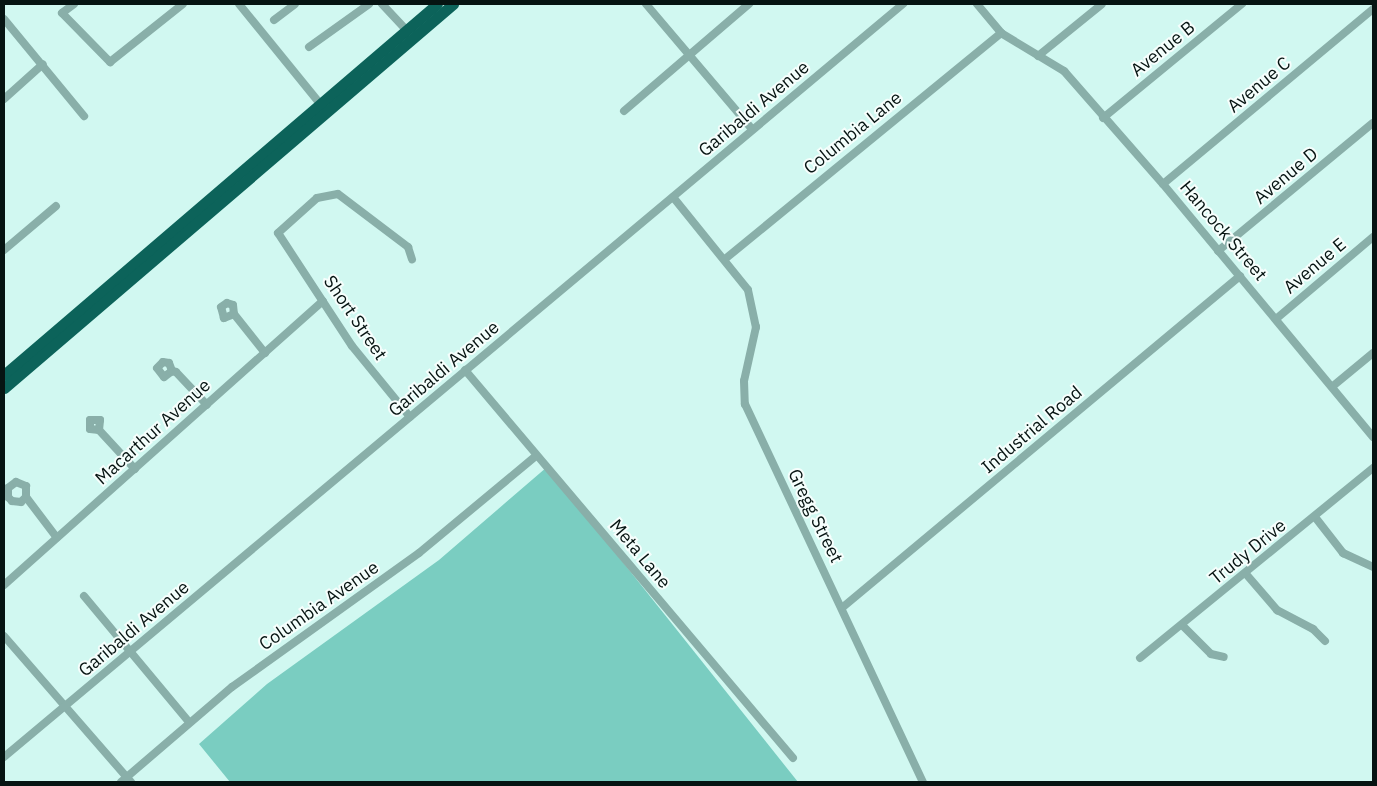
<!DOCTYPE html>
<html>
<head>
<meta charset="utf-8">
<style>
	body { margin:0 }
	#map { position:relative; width:1377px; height:786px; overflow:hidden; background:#d1f8f1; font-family:"IBM Plex Sans",sans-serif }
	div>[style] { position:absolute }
	.green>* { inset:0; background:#7acdc1 }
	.minor>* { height:8px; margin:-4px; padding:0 4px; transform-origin:4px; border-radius:4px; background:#89afa9 }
	.highway>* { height:11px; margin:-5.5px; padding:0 5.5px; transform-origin:5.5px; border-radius:5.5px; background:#0c635a }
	span { translate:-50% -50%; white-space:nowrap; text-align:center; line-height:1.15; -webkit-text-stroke:4px #f6fefc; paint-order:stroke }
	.street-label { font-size:18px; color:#061412 }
	.frame { position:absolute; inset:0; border:5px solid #061412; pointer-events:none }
</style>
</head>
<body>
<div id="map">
	<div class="green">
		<i style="clip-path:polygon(547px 467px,798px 782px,230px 782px,199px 744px,267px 684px,439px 560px)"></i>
	</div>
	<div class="minor">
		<i style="left:74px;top:4px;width:15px;rotate:143deg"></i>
		<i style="left:62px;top:13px;width:69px;rotate:45.6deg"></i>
		<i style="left:110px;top:62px;width:93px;rotate:-38.5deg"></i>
		<i style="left:239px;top:4px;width:130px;rotate:50.9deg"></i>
		<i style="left:382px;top:4px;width:37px;rotate:47deg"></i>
		<i style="left:646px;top:4px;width:164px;rotate:49.7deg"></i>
		<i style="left:977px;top:4px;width:38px;rotate:50deg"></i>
		<i style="left:1001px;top:33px;width:74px;rotate:31.1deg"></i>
		<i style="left:1064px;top:71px;width:150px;rotate:48.8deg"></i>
		<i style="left:1163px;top:184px;width:329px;rotate:50.3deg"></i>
		<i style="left:4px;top:19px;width:126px;rotate:50.5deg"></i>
		<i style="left:274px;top:20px;width:26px;rotate:-37deg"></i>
		<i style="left:309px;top:47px;width:74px;rotate:-35.6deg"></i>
		<i style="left:1038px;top:56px;width:82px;rotate:-39.1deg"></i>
		<i style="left:4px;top:99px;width:52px;rotate:-41.9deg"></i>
		<i style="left:624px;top:111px;width:165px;rotate:-40.6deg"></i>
		<i style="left:1103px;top:118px;width:180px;rotate:-39.4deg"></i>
		<i style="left:1163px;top:184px;width:273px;rotate:-39.8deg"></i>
		<i style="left:673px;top:197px;width:119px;rotate:51.1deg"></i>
		<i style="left:748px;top:290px;width:38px;rotate:78deg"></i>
		<i style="left:756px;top:327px;width:55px;rotate:102.5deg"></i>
		<i style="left:744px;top:381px;width:23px;rotate:88deg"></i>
		<i style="left:745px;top:404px;width:418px;rotate:64.8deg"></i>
		<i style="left:4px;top:250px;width:68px;rotate:-40.2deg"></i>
		<i style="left:1218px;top:251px;width:201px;rotate:-39.6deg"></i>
		<i style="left:725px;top:259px;width:357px;rotate:-39.3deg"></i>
		<i style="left:234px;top:314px;width:11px;rotate:158deg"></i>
		<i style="left:224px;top:318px;width:11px;rotate:-105deg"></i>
		<i style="left:221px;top:307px;width:7px;rotate:-34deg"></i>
		<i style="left:227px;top:303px;width:6px;rotate:18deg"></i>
		<i style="left:233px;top:305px;width:9px;rotate:84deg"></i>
		<i style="left:234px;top:314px;width:50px;rotate:51.5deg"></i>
		<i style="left:1276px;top:319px;width:127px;rotate:-40.2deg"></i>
		<i style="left:465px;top:370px;width:508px;rotate:49.79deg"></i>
		<i style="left:172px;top:371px;width:10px;rotate:143deg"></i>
		<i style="left:164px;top:377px;width:11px;rotate:-128deg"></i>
		<i style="left:157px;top:368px;width:8px;rotate:-45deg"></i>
		<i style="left:163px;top:362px;width:6px;rotate:9deg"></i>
		<i style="left:169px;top:363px;width:9px;rotate:69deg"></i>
		<i style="left:172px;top:371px;width:4px;rotate:14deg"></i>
		<i style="left:176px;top:372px;width:45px;rotate:46.8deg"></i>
		<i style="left:1333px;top:386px;width:52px;rotate:-39.5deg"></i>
		<i style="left:410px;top:417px;width:92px;rotate:-129.2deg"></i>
		<i style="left:352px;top:346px;width:135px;rotate:-123.2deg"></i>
		<i style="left:278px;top:233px;width:52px;rotate:-41.9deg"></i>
		<i style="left:317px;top:198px;width:21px;rotate:-11deg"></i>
		<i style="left:338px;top:194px;width:88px;rotate:37.1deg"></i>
		<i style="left:408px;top:247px;width:13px;rotate:72deg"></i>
		<i style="left:99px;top:430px;width:10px;rotate:-84deg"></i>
		<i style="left:100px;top:420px;width:10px;rotate:180deg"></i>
		<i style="left:90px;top:420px;width:9px;rotate:90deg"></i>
		<i style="left:90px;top:429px;width:9px;rotate:6deg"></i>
		<i style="left:99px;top:430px;width:53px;rotate:47.3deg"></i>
		<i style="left:26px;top:497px;width:7px;rotate:135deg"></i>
		<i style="left:21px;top:502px;width:9px;rotate:-174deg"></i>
		<i style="left:12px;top:501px;width:6px;rotate:-135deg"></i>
		<i style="left:8px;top:497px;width:9px;rotate:-90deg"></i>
		<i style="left:8px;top:488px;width:10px;rotate:-37deg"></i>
		<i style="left:16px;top:482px;width:11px;rotate:22deg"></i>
		<i style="left:26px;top:486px;width:11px;rotate:90deg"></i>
		<i style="left:26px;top:497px;width:51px;rotate:52.9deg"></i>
		<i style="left:1315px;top:517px;width:46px;rotate:52.1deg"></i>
		<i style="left:1343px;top:553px;width:33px;rotate:25deg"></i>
		<i style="left:1246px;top:574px;width:48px;rotate:49.3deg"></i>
		<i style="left:1277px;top:610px;width:41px;rotate:27.8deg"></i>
		<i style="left:1313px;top:629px;width:17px;rotate:45deg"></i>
		<i style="left:4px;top:585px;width:427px;rotate:-41.7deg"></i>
		<i style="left:84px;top:596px;width:164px;rotate:50.2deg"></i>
		<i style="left:843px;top:607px;width:517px;rotate:-39.82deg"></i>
		<i style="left:1182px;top:625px;width:41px;rotate:45deg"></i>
		<i style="left:1211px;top:654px;width:13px;rotate:13deg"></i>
		<i style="left:4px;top:636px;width:194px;rotate:49deg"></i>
		<i style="left:1140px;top:658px;width:301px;rotate:-39.2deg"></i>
		<i style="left:4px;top:757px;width:1173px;rotate:-39.95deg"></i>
		<i style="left:121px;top:782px;width:146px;rotate:-40.6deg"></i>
		<i style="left:232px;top:687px;width:230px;rotate:-35.6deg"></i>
		<i style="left:419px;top:553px;width:152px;rotate:-39.7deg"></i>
	</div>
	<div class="highway">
		<i style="left:4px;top:375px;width:570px;rotate:-40.59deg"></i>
		<i style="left:4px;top:388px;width:591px;rotate:-40.54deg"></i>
	</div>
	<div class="street-label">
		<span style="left:1163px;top:49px;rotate:-39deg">Avenue B</span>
		<span style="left:1259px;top:85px;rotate:-40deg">Avenue C</span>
		<span style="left:754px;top:109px;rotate:-40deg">Garibaldi Avenue</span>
		<span style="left:853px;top:133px;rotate:-39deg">Columbia Lane</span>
		<span style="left:1286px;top:176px;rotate:-40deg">Avenue D</span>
		<span style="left:1223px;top:231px;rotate:50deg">Hancock Street</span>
		<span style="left:1315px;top:266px;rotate:-40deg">Avenue E</span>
		<span style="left:355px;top:318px;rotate:56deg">Short Street</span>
		<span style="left:444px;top:369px;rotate:-40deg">Garibaldi Avenue</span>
		<span style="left:1032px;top:430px;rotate:-40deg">Industrial Road</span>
		<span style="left:153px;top:432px;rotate:-42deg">Macarthur Avenue</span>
		<span style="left:815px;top:516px;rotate:64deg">Gregg Street</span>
		<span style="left:1248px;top:552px;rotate:-39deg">Trudy Drive</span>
		<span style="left:640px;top:554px;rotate:50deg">Meta Lane</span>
		<span style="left:319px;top:606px;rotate:-35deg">Columbia Avenue</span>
		<span style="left:134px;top:629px;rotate:-40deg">Garibaldi Avenue</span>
	</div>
	<div class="frame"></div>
</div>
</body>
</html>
